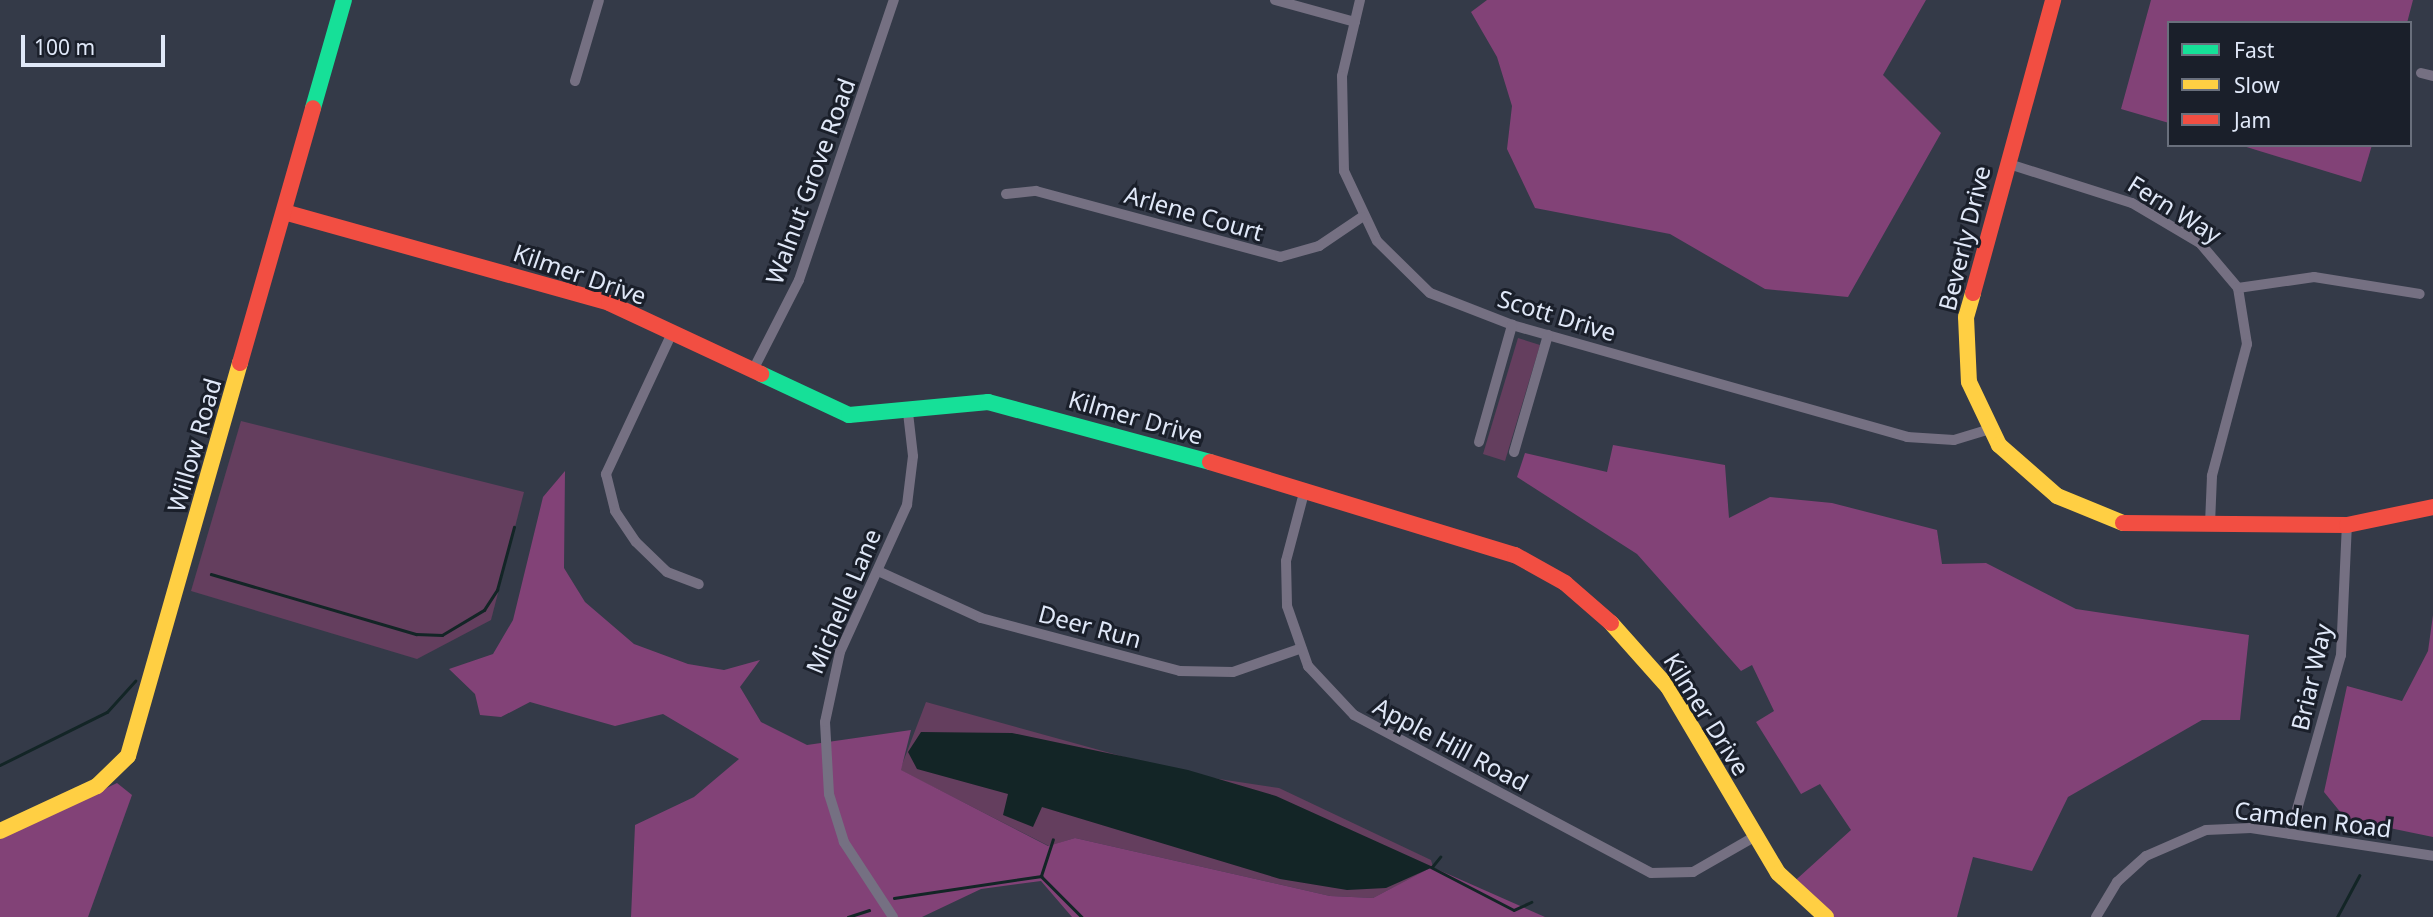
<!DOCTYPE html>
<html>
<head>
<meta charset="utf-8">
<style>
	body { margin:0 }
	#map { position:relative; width:2433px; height:917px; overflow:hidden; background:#343a48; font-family:"Noto Sans",sans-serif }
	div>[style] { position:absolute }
	.green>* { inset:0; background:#643e5e }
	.forest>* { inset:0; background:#824277 }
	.water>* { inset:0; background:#132526 }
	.stream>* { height:2.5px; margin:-1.25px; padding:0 1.25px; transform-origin:1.25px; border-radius:1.25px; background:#132526 }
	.street>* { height:10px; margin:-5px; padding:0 5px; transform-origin:5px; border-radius:5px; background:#757082 }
	.fast>* { height:16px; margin:-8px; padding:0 8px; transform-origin:8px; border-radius:8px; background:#16e098 }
	.slow>* { height:16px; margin:-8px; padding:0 8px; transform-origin:8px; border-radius:8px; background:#ffcf43 }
	.jam>* { height:16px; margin:-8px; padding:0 8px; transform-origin:8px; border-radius:8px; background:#f24e42 }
	span { translate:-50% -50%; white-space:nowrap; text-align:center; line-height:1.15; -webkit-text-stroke:6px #1a1f2a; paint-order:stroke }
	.street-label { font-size:24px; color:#e0e8f8 }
	.legend { position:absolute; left:2167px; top:21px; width:245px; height:126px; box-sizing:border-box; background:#1a1f2a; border:2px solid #696f7c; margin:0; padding:9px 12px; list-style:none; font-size:21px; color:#e0e8f8 }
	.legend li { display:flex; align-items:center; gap:14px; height:35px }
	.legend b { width:35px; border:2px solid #696f7c }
	.scale { position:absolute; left:21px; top:35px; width:144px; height:32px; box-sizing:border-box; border:4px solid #e0e8f8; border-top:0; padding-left:9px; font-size:21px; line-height:24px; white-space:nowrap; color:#e0e8f8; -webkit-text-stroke:5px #1a1f2a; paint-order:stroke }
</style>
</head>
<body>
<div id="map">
	<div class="green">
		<i style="clip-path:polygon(1518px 338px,1540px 345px,1505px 461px,1483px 454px)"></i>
		<i style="clip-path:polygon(241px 421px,524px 492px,491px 620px,417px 659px,191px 591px)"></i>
		<i style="clip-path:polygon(926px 702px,1186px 774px,1279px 788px,1431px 860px,1433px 867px,1373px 898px,1330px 896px,1075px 838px,1049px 846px,900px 770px)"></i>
	</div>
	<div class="forest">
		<i style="clip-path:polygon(1487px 0,1926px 0,1883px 75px,1941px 133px,1848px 297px,1765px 289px,1670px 234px,1535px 208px,1507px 149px,1512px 106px,1497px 57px,1471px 12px)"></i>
		<i style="clip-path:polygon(2151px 0,2413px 0,2407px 23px,2169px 23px,2169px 123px,2121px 109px)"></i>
		<i style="clip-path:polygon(2240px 145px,2372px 145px,2361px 182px)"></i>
		<i style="clip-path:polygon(1613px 445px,1725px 465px,1729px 518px,1770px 497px,1832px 503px,1937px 530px,1942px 564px,1986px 563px,2076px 609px,2249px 635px,2240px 720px,2202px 720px,2068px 797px,2032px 871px,1973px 857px,1957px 917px,1827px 917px,1788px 887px,1851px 830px,1820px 784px,1801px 794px,1756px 722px,1774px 711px,1752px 665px,1741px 671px,1637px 554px,1517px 477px,1525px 453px,1607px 472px)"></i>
		<i style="clip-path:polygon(565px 471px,564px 568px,585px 602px,634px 644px,688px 664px,724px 670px,760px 660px,740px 687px,761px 722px,807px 745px,911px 730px,901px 770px,1048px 846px,1075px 838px,1330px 896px,1373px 898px,1432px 867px,1545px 917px,1072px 917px,1041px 881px,981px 889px,922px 917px,631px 917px,635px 825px,694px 797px,739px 759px,663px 714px,615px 726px,530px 702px,501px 717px,480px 715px,475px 694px,449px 669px,493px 654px,513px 620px,543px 497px)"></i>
		<i style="clip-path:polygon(2433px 615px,2433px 837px,2346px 819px,2324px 792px,2347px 686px,2402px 701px,2428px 651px)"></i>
		<i style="clip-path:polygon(117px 783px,132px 795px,88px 917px,0 917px,0 839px)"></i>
	</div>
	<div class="water">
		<i style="clip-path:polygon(921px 732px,1012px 733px,1188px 770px,1276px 796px,1433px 867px,1386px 888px,1347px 890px,1280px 879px,1042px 807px,1033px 827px,1003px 815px,1008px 794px,917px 769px,908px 752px)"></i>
	</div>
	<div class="stream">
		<i style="left:211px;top:574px;width:214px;rotate:16.3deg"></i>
		<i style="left:416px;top:634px;width:26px;rotate:2deg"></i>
		<i style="left:442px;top:635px;width:49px;rotate:-30.8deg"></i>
		<i style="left:484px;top:610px;width:24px;rotate:-57deg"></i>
		<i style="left:497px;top:590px;width:65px;rotate:-74.9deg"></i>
		<i style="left:0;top:765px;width:119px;rotate:-26.4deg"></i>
		<i style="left:107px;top:712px;width:42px;rotate:-47.9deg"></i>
		<i style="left:1431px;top:867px;width:93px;rotate:27.4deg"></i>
		<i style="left:1514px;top:910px;width:19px;rotate:-25deg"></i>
		<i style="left:1432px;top:867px;width:13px;rotate:-51deg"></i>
		<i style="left:1041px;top:876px;width:38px;rotate:-72deg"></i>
		<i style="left:894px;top:898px;width:149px;rotate:-8.5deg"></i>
		<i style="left:1041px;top:876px;width:58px;rotate:45deg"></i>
		<i style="left:848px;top:917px;width:22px;rotate:-18deg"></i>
		<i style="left:2337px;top:917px;width:47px;rotate:-61.8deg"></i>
	</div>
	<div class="street">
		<i style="left:1275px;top:0;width:83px;rotate:15.4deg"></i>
		<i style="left:1360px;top:0;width:78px;rotate:103.3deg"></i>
		<i style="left:1342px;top:76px;width:95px;rotate:88.8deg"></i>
		<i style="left:1344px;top:171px;width:77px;rotate:64.8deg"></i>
		<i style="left:1377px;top:241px;width:74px;rotate:44.5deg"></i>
		<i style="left:1430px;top:293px;width:88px;rotate:21.3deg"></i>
		<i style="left:1512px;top:325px;width:411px;rotate:15.8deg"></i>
		<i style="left:1907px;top:437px;width:47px;rotate:3.7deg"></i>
		<i style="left:1954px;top:440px;width:37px;rotate:-17deg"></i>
		<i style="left:2421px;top:73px;width:12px;rotate:14deg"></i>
		<i style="left:575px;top:81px;width:84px;rotate:-73.5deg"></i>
		<i style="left:2006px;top:163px;width:132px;rotate:17.6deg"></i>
		<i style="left:2132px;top:203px;width:79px;rotate:30.5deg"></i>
		<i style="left:2200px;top:243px;width:59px;rotate:49.8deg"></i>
		<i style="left:2238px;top:288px;width:57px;rotate:80.9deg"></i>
		<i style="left:2247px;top:344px;width:137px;rotate:104.9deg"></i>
		<i style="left:2212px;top:476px;width:48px;rotate:92.4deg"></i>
		<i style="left:1006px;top:194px;width:30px;rotate:-6deg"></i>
		<i style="left:1036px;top:191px;width:253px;rotate:15.1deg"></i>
		<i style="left:1280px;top:257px;width:41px;rotate:-15.8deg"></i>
		<i style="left:1319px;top:246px;width:52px;rotate:-34deg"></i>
		<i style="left:2238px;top:288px;width:77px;rotate:-8.2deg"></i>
		<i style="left:2314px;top:277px;width:107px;rotate:9.1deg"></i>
		<i style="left:672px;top:333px;width:156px;rotate:115.1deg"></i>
		<i style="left:606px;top:474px;width:38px;rotate:76deg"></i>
		<i style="left:615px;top:511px;width:37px;rotate:56deg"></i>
		<i style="left:636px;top:542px;width:43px;rotate:44.1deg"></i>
		<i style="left:667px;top:572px;width:34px;rotate:21deg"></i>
		<i style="left:752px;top:372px;width:103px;rotate:-62.9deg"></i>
		<i style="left:799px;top:280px;width:296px;rotate:-71.3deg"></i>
		<i style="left:1479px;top:442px;width:122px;rotate:-74.2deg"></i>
		<i style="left:1514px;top:452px;width:122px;rotate:-73.8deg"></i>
		<i style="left:1305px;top:489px;width:74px;rotate:104.8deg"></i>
		<i style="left:1286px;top:561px;width:45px;rotate:88.7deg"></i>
		<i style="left:1287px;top:606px;width:64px;rotate:70.7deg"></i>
		<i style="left:1308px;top:666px;width:67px;rotate:46.8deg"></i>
		<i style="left:1354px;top:715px;width:336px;rotate:28deg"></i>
		<i style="left:1651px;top:873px;width:42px;rotate:-1.4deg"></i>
		<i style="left:1693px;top:872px;width:70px;rotate:-29.8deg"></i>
		<i style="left:878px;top:571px;width:113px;rotate:24.5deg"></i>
		<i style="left:981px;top:618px;width:206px;rotate:14.9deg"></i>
		<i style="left:1180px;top:671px;width:53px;rotate:1.1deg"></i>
		<i style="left:1233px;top:672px;width:70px;rotate:-19.2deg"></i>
		<i style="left:2290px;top:834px;width:186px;rotate:-74.1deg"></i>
		<i style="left:2341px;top:655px;width:130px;rotate:-87.4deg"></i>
		<i style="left:893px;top:917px;width:90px;rotate:-123.2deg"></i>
		<i style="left:844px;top:842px;width:50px;rotate:-107.4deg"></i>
		<i style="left:829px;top:794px;width:72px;rotate:-93.2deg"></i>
		<i style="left:825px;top:722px;width:72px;rotate:-77.9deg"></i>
		<i style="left:840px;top:652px;width:162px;rotate:-65.5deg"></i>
		<i style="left:907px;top:505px;width:49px;rotate:-83deg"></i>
		<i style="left:913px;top:456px;width:43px;rotate:-96.6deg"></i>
		<i style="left:2096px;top:917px;width:41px;rotate:-59deg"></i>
		<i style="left:2117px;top:882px;width:39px;rotate:-42deg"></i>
		<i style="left:2146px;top:856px;width:65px;rotate:-23.4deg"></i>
		<i style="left:2206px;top:830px;width:45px;rotate:-2.5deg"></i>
		<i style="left:2251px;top:828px;width:184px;rotate:8.7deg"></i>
	</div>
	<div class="fast">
		<i style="left:313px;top:108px;width:112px;rotate:-74deg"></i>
		<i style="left:761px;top:374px;width:97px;rotate:25deg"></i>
		<i style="left:849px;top:415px;width:140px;rotate:-5.3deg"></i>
		<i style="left:988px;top:402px;width:230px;rotate:15.1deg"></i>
	</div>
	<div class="slow">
		<i style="left:1973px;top:293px;width:25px;rotate:106deg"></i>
		<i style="left:1966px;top:317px;width:65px;rotate:87.4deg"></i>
		<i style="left:1969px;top:382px;width:70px;rotate:64.5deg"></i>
		<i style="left:1999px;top:445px;width:77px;rotate:41.3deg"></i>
		<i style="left:2057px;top:496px;width:71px;rotate:22.2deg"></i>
		<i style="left:1611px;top:623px;width:86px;rotate:48.3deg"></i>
		<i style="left:1668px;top:687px;width:216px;rotate:59.4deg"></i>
		<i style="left:1778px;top:873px;width:65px;rotate:42.5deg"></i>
		<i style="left:0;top:831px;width:107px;rotate:-24.9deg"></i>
		<i style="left:97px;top:786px;width:43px;rotate:-44.1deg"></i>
		<i style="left:128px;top:756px;width:409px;rotate:-74.1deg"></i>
	</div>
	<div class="jam">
		<i style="left:284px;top:212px;width:337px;rotate:15.6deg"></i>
		<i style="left:609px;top:303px;width:168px;rotate:25deg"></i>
		<i style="left:1973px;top:293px;width:304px;rotate:-74.7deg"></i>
		<i style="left:240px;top:363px;width:265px;rotate:-74deg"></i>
		<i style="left:1210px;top:462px;width:319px;rotate:17deg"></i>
		<i style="left:1515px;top:555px;width:57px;rotate:29.2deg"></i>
		<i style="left:1565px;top:583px;width:61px;rotate:41deg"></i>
		<i style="left:2123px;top:523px;width:224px;rotate:0.5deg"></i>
		<i style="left:2347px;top:525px;width:88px;rotate:-11.8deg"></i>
	</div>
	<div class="street-label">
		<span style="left:810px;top:181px;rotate:-70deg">Walnut Grove Road</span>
		<span style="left:2175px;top:209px;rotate:32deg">Fern Way</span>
		<span style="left:1194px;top:213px;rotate:16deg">Arlene Court</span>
		<span style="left:1964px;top:238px;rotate:-76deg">Beverly Drive</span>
		<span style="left:580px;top:274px;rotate:19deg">Kilmer Drive</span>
		<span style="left:1557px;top:315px;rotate:17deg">Scott Drive</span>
		<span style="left:1136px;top:417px;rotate:16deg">Kilmer Drive</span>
		<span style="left:194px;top:445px;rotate:-74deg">Willow Road</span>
		<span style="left:843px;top:601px;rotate:-67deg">Michelle Lane</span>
		<span style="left:1090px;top:626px;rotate:15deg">Deer Run</span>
		<span style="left:2311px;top:677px;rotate:-77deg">Briar Way</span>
		<span style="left:1707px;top:714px;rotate:58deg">Kilmer Drive</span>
		<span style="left:1451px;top:744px;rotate:28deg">Apple Hill Road</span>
		<span style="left:2313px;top:819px;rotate:7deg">Camden Road</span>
	</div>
	<ul class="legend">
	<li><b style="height:9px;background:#16e098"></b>Fast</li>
	<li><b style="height:9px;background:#ffcf43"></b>Slow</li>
	<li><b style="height:9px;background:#f24e42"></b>Jam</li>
	</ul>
	<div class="scale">100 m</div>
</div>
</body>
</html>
